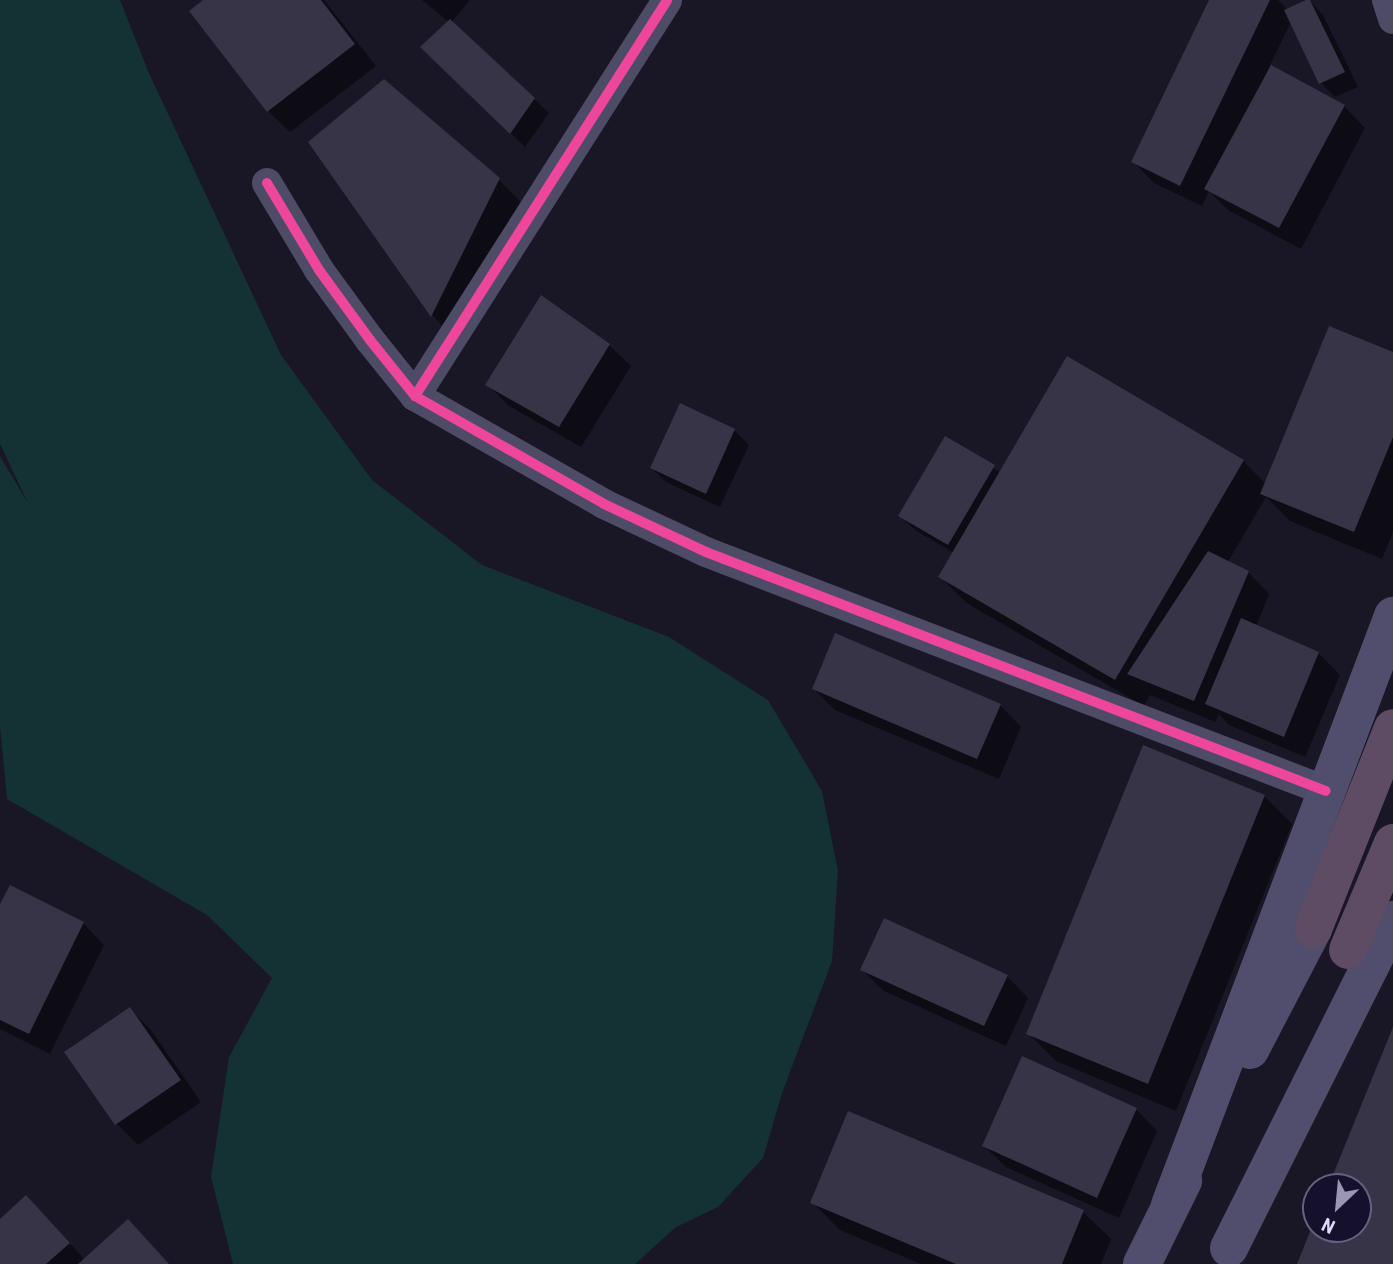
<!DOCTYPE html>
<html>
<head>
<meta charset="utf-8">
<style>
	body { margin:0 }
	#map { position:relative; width:1393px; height:1264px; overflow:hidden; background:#191626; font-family:"Roboto Condensed",sans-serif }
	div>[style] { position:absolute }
	.green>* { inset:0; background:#143233 }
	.shadow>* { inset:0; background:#0007 }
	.building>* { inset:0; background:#383447 }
	.street>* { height:30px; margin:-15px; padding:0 15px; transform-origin:15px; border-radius:15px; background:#4d4b66 }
	.secondary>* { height:38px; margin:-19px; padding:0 19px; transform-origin:19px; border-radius:19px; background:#504e6c }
	.highway>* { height:38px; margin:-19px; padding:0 19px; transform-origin:19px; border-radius:19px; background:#5e4b64 }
	.cycleway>* { height:10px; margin:-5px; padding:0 5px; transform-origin:5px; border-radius:5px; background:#ed469a }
	span { translate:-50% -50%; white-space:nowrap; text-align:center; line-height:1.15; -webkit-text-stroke:5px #15102c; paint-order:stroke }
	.north { position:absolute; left:1302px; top:1173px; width:70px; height:70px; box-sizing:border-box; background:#15102c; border:2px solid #666180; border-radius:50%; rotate:206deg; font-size:19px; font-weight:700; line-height:28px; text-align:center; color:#dfdbff }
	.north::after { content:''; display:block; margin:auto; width:24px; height:32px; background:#9a96b3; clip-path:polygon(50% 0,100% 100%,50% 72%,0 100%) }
</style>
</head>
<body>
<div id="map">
	<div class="green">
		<i style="clip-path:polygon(0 0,120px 0,148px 71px,281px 355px,372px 480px,482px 565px,669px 637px,768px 700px,822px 791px,838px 871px,832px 961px,782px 1093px,763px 1158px,718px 1207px,676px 1227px,635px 1264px,233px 1264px,211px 1177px,229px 1057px,272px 978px,207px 915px,7px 799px,0 726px,0 456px,28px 503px,0 444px)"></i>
	</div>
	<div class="shadow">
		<i style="clip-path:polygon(206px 0,324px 0,376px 66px,290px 132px,268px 111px)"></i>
		<i style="clip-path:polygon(422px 0,470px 0,451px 23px,549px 113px,525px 147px,423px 47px,449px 22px)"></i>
		<i style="clip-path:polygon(1211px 0,1278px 0,1288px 10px,1309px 0,1323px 15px,1358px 87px,1335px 97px,1321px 83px,1291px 22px,1269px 67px,1344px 106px,1365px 128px,1301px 249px,1228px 210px,1209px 191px,1202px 206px,1154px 183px,1133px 161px)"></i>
		<i style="clip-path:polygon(310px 143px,499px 180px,527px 208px,459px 342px,432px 315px)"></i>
		<i style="clip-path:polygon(609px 345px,631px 366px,581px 447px,509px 406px,487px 384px)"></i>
		<i style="clip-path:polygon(1393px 354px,1393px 532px,1382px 559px,1290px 521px,1266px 497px,1228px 562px,1248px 572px,1269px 594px,1256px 627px,1318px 653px,1340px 675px,1305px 757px,1229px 725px,1219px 714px,1215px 722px,1150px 695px,1144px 706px,968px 604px,940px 577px,954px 553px,915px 530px,900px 516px,946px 438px,1001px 473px,1243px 461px,1266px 484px)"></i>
		<i style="clip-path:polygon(734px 430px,749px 445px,720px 507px,666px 482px,652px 468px)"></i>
		<i style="clip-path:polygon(814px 689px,1000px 705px,1021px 727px,999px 779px,835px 710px)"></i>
		<i style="clip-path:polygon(1264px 796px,1292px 824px,1176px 1111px,1056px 1061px,1028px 1033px)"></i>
		<i style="clip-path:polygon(0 908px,83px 923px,104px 945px,50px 1054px,0 1029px)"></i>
		<i style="clip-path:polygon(862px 970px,1007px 976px,1028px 998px,1006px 1046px,884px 991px)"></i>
		<i style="clip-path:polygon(130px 1009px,151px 1030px,201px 1102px,138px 1145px,117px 1124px,67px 1052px)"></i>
		<i style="clip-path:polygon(1136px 1109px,1157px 1131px,1119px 1218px,1006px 1167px,984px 1146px)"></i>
		<i style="clip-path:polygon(812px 1202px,1083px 1212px,1111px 1239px,1101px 1264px,921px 1264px,840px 1230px)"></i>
		<i style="clip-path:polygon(48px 1219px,85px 1260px,168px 1264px,0 1264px,0 1221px)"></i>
	</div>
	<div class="building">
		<i style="clip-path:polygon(203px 0,321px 0,355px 44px,267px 112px,189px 11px)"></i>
		<i style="clip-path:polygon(1209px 0,1270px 0,1180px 186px,1131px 162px)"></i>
		<i style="clip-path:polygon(1306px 0,1310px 0,1345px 72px,1319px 84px,1284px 10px)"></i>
		<i style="clip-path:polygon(450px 19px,535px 98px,510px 134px,420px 47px)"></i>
		<i style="clip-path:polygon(1271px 65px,1345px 105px,1279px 228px,1204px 189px)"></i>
		<i style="clip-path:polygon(384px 79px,500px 178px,431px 317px,308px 142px)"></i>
		<i style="clip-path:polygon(541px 295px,610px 344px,559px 427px,485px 385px)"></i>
		<i style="clip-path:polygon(1329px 326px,1393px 352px,1393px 437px,1354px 532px,1260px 494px)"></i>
		<i style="clip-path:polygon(1067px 356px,1244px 460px,1115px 680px,938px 577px)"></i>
		<i style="clip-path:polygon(680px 403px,735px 429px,706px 494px,650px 468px)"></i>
		<i style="clip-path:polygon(945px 436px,995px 465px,948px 545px,898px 516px)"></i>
		<i style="clip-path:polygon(1208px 551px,1249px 571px,1194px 701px,1127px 674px)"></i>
		<i style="clip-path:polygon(1241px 618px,1319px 652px,1284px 737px,1205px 704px)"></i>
		<i style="clip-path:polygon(835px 633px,1001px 704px,977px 759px,812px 689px)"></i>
		<i style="clip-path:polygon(1143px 745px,1265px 795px,1148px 1084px,1026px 1034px)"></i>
		<i style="clip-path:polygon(10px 885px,84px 922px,29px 1034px,0 1020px,0 904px)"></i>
		<i style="clip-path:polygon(884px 918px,1008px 975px,984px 1026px,860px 970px)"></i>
		<i style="clip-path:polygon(130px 1007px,181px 1080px,115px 1125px,64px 1052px)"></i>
		<i style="clip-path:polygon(1393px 1027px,1393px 1264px,1297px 1264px,1316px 1217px,1316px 1229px,1358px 1229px,1358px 1187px,1328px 1187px)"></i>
		<i style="clip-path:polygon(1022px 1056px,1137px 1108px,1097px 1198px,982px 1146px)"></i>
		<i style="clip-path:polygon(848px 1111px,1084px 1210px,1062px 1264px,956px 1264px,810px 1203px)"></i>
		<i style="clip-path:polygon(26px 1195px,70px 1243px,46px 1264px,0 1264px,0 1219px)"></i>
		<i style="clip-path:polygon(128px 1219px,169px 1264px,78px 1264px)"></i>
	</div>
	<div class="street">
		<i style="left:1387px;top:0;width:20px;rotate:72deg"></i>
		<i style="left:267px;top:183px;width:101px;rotate:59.1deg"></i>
		<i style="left:319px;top:270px;width:87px;rotate:53.9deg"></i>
		<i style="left:370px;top:340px;width:72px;rotate:51.2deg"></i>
		<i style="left:415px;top:396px;width:218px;rotate:29.7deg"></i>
		<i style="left:604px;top:504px;width:113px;rotate:25.2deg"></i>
		<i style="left:706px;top:552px;width:664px;rotate:21.08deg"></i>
		<i style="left:415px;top:396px;width:469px;rotate:-57.5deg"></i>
	</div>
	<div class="secondary">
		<i style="left:1250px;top:1050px;width:136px;rotate:-62.5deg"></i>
		<i style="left:1170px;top:1205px;width:630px;rotate:-69.26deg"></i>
		<i style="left:1229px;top:1248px;width:367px;rotate:-63.4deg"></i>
		<i style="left:1142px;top:1264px;width:93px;rotate:-63.7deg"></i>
	</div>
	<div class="highway">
		<i style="left:1313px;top:929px;width:216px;rotate:-68.3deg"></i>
		<i style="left:1348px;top:950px;width:116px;rotate:-67.2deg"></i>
	</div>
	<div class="cycleway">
		<i style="left:267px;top:183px;width:101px;rotate:59.1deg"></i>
		<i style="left:319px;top:270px;width:87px;rotate:53.9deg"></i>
		<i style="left:370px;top:340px;width:72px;rotate:51.2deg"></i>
		<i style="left:415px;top:396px;width:218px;rotate:29.7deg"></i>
		<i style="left:604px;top:504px;width:113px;rotate:25.2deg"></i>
		<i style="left:706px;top:552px;width:664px;rotate:21.08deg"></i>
		<i style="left:415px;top:396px;width:469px;rotate:-57.5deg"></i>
	</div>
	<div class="north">N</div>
</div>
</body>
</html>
